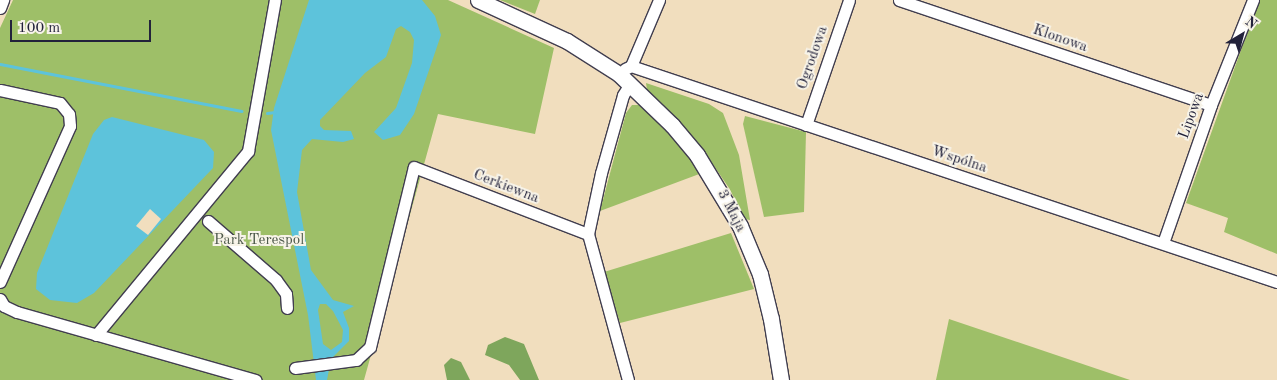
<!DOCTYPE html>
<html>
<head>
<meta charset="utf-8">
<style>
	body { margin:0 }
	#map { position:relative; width:1277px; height:380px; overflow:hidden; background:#f1debe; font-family:"Old Standard TT",serif }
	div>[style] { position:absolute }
	.green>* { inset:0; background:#9ebf68 }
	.forest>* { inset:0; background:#7ea65c }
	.water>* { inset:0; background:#5dc3db }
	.pier>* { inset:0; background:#f1debe }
	.stream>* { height:3px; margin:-1.5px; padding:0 1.5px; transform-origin:1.5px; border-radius:1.5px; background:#5dc3db }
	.roads { filter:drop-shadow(1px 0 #413e4f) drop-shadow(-1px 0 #413e4f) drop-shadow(0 1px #413e4f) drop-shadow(0 -1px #413e4f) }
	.street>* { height:11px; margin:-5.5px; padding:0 5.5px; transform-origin:5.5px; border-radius:5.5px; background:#fff }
	.secondary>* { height:15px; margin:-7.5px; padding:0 7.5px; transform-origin:7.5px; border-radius:7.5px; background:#fff }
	span { translate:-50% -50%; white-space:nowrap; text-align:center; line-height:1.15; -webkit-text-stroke:4px #f7f3e8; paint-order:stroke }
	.street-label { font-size:15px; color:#22223b }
	.park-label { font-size:15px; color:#4d594b }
	.north { position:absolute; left:1217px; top:10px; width:50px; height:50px; -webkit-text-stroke:4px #f7f3e8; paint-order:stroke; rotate:37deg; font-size:14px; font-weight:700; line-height:20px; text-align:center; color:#22223b }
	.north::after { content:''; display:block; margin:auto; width:18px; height:22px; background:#22223b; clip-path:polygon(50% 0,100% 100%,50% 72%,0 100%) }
	.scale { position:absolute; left:10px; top:20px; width:141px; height:22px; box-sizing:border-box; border:2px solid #22223b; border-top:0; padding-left:6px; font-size:15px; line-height:18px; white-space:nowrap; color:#22223b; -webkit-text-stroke:4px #f7f3e8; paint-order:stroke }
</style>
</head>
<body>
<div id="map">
	<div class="green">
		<i style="clip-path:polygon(13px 0,448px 0,554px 48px,535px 134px,438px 114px,364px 380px,0 380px,0 28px)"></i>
		<i style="clip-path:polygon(500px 0,540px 0,535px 14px)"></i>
		<i style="clip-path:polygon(1259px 0,1277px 0,1277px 254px,1224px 232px,1228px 218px,1186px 203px)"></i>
		<i style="clip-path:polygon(646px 83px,709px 104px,723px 113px,739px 155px,750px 220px,745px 219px,729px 188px,703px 150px,647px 90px)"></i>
		<i style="clip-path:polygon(632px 105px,642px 105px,658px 119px,702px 173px,600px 211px,626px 113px)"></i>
		<i style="clip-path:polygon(745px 116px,806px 132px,804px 212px,764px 217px,743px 124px)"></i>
		<i style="clip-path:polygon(731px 233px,754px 289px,620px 323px,604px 272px)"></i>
		<i style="clip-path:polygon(949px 319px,1130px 380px,936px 380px)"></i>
	</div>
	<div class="forest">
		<i style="clip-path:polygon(505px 337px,524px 344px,539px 380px,520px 380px,509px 365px,485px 355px,488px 345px)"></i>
		<i style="clip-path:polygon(451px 358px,461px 362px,470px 380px,447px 380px,444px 365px)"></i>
	</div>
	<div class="water">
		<i style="clip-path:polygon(evenodd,309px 0,422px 0,435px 16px,441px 35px,414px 114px,400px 135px,383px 140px,374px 132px,396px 108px,412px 63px,414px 40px,410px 32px,401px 26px,396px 29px,386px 57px,365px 73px,320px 120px,320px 126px,324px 130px,351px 131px,354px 139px,343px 142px,312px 139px,302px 150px,297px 192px,311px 270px,333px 300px,354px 306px,343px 312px,349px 328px,349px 341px,331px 359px,327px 380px,316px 380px,308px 315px,271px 130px,274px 108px,309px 0,320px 304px,326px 304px,333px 311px,343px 330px,342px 342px,331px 350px,323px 344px,318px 310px,320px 304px)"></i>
		<i style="clip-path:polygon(112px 117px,204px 140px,214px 152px,213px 168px,94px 293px,77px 303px,50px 300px,36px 289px,37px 273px,93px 134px,104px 120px)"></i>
	</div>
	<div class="pier">
		<i style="clip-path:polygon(150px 209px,161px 219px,148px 235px,136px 226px)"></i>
	</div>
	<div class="stream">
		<i style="left:0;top:64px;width:246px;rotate:11deg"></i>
		<i style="left:267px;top:113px;width:8px;rotate:-7deg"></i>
	</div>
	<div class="roads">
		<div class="street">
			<i style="left:899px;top:0;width:329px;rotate:18.6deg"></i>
			<i style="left:0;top:8px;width:9px;rotate:-69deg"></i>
			<i style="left:631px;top:66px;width:681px;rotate:18.49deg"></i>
			<i style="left:625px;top:69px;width:7px;rotate:-27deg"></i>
			<i style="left:631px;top:66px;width:72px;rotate:-67deg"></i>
			<i style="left:0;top:90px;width:61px;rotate:12.2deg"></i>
			<i style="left:60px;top:103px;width:14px;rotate:51deg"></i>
			<i style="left:69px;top:114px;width:12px;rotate:85deg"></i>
			<i style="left:70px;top:126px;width:171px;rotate:114.2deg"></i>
			<i style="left:806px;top:125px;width:132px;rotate:-71deg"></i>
			<i style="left:208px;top:221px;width:90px;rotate:40.9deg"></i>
			<i style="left:276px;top:280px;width:17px;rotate:54deg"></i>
			<i style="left:286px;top:294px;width:14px;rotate:86deg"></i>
			<i style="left:1163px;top:243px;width:146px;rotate:-70.8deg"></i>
			<i style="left:1211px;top:105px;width:113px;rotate:-68.2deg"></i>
			<i style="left:0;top:299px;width:8px;rotate:60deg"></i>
			<i style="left:4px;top:306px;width:14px;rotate:25deg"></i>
			<i style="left:17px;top:312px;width:248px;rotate:15.9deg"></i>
			<i style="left:96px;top:335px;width:239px;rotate:-50.4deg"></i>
			<i style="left:248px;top:151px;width:153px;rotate:-79.9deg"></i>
			<i style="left:295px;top:368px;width:62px;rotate:-7.5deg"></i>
			<i style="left:356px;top:360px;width:19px;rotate:-43deg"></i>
			<i style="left:370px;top:347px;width:185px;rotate:-76.3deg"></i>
			<i style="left:414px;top:167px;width:186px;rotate:21.1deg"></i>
			<i style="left:628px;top:380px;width:151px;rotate:-105.3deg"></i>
			<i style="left:588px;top:234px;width:62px;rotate:-78deg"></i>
			<i style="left:601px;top:173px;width:81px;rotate:-74.2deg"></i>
			<i style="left:623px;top:95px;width:13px;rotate:-58deg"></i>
		</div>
		<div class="secondary">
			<i style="left:478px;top:0;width:98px;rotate:24.7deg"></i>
			<i style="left:567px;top:41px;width:62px;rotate:32.4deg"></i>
			<i style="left:619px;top:74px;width:74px;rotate:43.9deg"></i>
			<i style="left:672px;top:125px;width:39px;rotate:50deg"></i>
			<i style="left:697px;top:155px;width:83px;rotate:58.8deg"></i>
			<i style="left:740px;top:226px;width:52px;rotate:67.4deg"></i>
			<i style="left:760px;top:274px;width:46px;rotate:76.3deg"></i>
			<i style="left:771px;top:319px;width:62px;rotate:80.7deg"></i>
		</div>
	</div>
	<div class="street-label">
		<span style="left:1060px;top:39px;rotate:19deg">Klonowa</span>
		<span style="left:813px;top:58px;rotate:-71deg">Ogrodowa</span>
		<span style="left:1192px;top:116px;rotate:-70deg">Lipowa</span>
		<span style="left:959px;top:160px;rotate:18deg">Wspólna</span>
		<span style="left:506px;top:187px;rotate:21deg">Cerkiewna</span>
		<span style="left:731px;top:211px;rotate:63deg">3 Maja</span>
	</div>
	<div class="park-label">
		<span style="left:259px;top:241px">Park Terespol</span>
	</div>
	<div class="north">N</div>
	<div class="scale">100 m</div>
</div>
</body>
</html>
